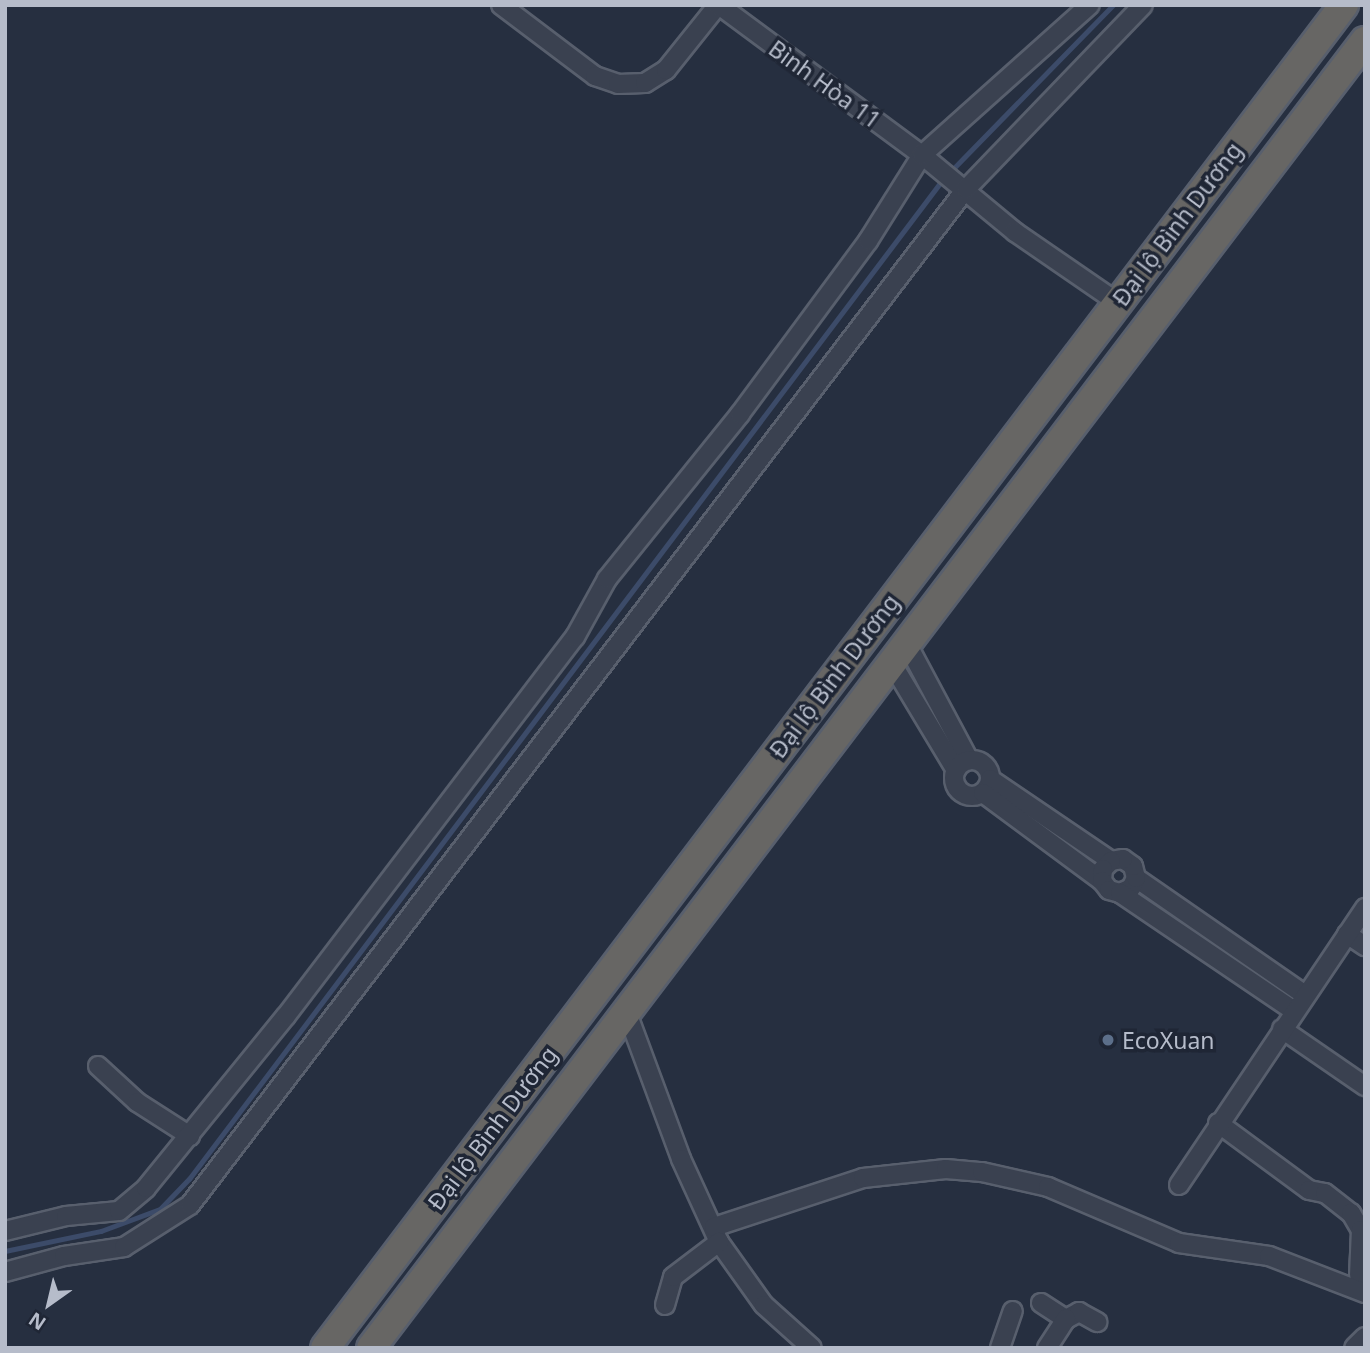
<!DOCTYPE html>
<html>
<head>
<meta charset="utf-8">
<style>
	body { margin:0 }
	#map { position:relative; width:1370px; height:1353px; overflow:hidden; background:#262f40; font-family:"Noto Sans",sans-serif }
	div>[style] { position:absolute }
	.stream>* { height:4.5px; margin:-2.25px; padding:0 2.25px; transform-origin:2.25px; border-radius:2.25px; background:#3c4b69 }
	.roads { filter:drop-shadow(2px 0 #585f6d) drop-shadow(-2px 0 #585f6d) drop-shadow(0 2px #585f6d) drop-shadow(0 -2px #585f6d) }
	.minor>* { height:18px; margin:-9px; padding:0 9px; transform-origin:9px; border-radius:9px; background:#3a4150 }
	.minor>.ring { margin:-9px; padding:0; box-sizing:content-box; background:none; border:18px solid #3a4150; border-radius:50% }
	.tertiary>* { height:21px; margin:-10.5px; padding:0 10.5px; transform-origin:10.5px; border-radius:10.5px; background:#3a4150 }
	.trunk>* { height:28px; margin:-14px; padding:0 14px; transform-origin:14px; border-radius:14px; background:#676664 }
	.dots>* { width:19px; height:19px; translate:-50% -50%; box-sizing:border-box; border:4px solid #1f2635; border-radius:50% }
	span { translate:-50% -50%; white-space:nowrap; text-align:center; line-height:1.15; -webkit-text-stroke:7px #1f2635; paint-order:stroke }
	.street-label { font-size:23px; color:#b6bcca }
	.poi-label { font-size:23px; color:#b6bcca }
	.left { translate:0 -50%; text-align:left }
	.frame { position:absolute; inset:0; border:7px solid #b6bcca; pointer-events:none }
	.north { position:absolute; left:14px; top:1269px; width:70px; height:70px; -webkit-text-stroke:5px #1f2635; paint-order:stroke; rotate:214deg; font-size:19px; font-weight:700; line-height:28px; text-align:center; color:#b6bcca }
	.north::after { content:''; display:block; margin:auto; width:24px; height:32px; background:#b6bcca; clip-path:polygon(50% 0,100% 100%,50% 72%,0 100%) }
</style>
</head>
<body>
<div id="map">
	<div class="stream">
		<i style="left:949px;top:173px;width:235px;rotate:-45.7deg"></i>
		<i style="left:5px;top:1251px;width:98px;rotate:-11.8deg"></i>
		<i style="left:101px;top:1231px;width:63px;rotate:-20.4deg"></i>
		<i style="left:160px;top:1209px;width:42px;rotate:-46deg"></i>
		<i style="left:189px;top:1179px;width:1252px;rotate:-52.98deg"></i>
	</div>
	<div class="roads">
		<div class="minor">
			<i style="left:501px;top:5px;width:118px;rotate:37.1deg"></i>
			<i style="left:595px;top:76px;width:24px;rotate:19deg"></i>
			<i style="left:618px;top:84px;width:27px;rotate:-2deg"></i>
			<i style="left:645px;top:83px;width:25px;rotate:-32deg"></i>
			<i style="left:666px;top:70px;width:83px;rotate:-51.3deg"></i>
			<i style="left:719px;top:5px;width:252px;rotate:36.5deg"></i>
			<i style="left:922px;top:155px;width:121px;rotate:39.6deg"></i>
			<i style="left:1015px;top:232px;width:124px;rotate:34.5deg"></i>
			<i style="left:906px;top:642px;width:134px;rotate:61.9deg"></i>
			<i style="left:891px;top:662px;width:126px;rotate:59deg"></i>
			<i class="ring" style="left:954px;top:760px;width:18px;height:18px"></i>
			<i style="left:990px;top:779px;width:146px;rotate:34.1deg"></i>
			<i style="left:983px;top:793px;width:148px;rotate:36.5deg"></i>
			<i style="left:1136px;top:878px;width:206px;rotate:34.7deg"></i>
			<i style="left:1120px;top:893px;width:12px;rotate:-24deg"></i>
			<i style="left:1131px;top:888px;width:11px;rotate:-63deg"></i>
			<i style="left:1136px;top:878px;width:12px;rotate:-104deg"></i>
			<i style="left:1133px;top:866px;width:12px;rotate:-145deg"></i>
			<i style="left:1123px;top:859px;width:12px;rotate:171deg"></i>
			<i style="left:1111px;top:861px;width:11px;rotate:135deg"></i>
			<i style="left:1103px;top:869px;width:12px;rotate:95deg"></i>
			<i style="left:1102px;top:881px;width:11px;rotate:52deg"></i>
			<i style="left:1109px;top:890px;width:11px;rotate:15deg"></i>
			<i style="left:1120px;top:893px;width:210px;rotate:34.1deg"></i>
			<i style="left:1347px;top:934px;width:22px;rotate:34deg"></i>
			<i style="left:626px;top:1010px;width:159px;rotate:69.7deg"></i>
			<i style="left:681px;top:1159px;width:91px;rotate:65.4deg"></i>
			<i style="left:719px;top:1242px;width:77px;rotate:54.5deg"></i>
			<i style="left:764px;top:1305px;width:64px;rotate:41.9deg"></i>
			<i style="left:1282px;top:1029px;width:101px;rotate:34.5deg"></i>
			<i style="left:98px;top:1066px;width:53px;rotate:42.7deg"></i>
			<i style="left:137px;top:1102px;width:63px;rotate:32.7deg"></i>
			<i style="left:1218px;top:1123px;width:113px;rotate:36.4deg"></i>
			<i style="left:1309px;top:1190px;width:16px;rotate:11deg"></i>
			<i style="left:1325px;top:1193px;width:33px;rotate:38deg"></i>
			<i style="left:1351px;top:1213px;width:20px;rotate:60deg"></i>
			<i style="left:1361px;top:1230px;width:45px;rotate:92.5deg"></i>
			<i style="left:1179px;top:1185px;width:334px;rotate:-56.1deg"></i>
			<i style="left:714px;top:1227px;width:157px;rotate:-18.2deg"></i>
			<i style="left:863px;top:1178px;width:83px;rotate:-6.2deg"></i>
			<i style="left:946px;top:1169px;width:36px;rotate:5deg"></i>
			<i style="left:982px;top:1172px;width:68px;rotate:12.8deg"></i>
			<i style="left:1048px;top:1187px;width:142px;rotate:23.1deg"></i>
			<i style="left:1179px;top:1243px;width:91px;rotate:8.2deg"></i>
			<i style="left:1269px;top:1256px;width:103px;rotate:21.1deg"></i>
			<i style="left:5px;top:1231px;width:63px;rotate:-13.8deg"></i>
			<i style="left:66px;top:1216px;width:53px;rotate:-5.4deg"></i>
			<i style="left:119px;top:1211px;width:35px;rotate:-40deg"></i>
			<i style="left:146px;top:1188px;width:222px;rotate:-50.9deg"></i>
			<i style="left:286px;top:1016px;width:477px;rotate:-52.7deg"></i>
			<i style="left:575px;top:637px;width:66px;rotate:-61.1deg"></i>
			<i style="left:607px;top:579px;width:212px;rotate:-51.1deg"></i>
			<i style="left:740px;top:414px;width:215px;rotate:-53.5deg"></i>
			<i style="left:868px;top:241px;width:102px;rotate:-57.9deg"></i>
			<i style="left:922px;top:155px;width:225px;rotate:-41.8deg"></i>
			<i style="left:5px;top:1272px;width:61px;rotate:-15.2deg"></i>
			<i style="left:64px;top:1256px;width:61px;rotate:-8.5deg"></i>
			<i style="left:124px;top:1247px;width:78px;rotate:-32.5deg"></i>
			<i style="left:190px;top:1205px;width:1278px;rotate:-52.63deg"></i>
			<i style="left:966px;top:189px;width:255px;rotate:-46.1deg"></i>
			<i style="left:1041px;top:1303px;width:30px;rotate:33deg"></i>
			<i style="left:1066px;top:1319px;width:15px;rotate:-28deg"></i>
			<i style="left:1079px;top:1312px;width:21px;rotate:29deg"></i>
			<i style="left:665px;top:1305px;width:29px;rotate:-74deg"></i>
			<i style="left:673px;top:1277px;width:58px;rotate:-37.3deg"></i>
			<i style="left:1000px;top:1348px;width:39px;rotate:-71deg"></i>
			<i style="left:1047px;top:1348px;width:35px;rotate:-57deg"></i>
		</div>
		<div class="tertiary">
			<i style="left:1355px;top:1348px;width:14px;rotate:-45deg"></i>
		</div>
		<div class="trunk">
			<i style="left:325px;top:1348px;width:1686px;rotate:-52.81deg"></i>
			<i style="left:371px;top:1348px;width:1642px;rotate:-52.75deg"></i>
		</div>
	</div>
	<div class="dots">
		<i style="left:1108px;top:1040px;background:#5c6f8a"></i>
	</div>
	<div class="street-label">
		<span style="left:825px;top:84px;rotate:36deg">Bình Hòa 11</span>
		<span style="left:1177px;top:224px;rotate:-53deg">Đại lộ Bình Dương</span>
		<span style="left:834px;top:676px;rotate:-53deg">Đại lộ Bình Dương</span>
		<span style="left:492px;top:1128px;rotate:-53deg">Đại lộ Bình Dương</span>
	</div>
	<div class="poi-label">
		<span class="left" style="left:1122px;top:1040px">EcoXuan</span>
	</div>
	<div class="frame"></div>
	<div class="north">N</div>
</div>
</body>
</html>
